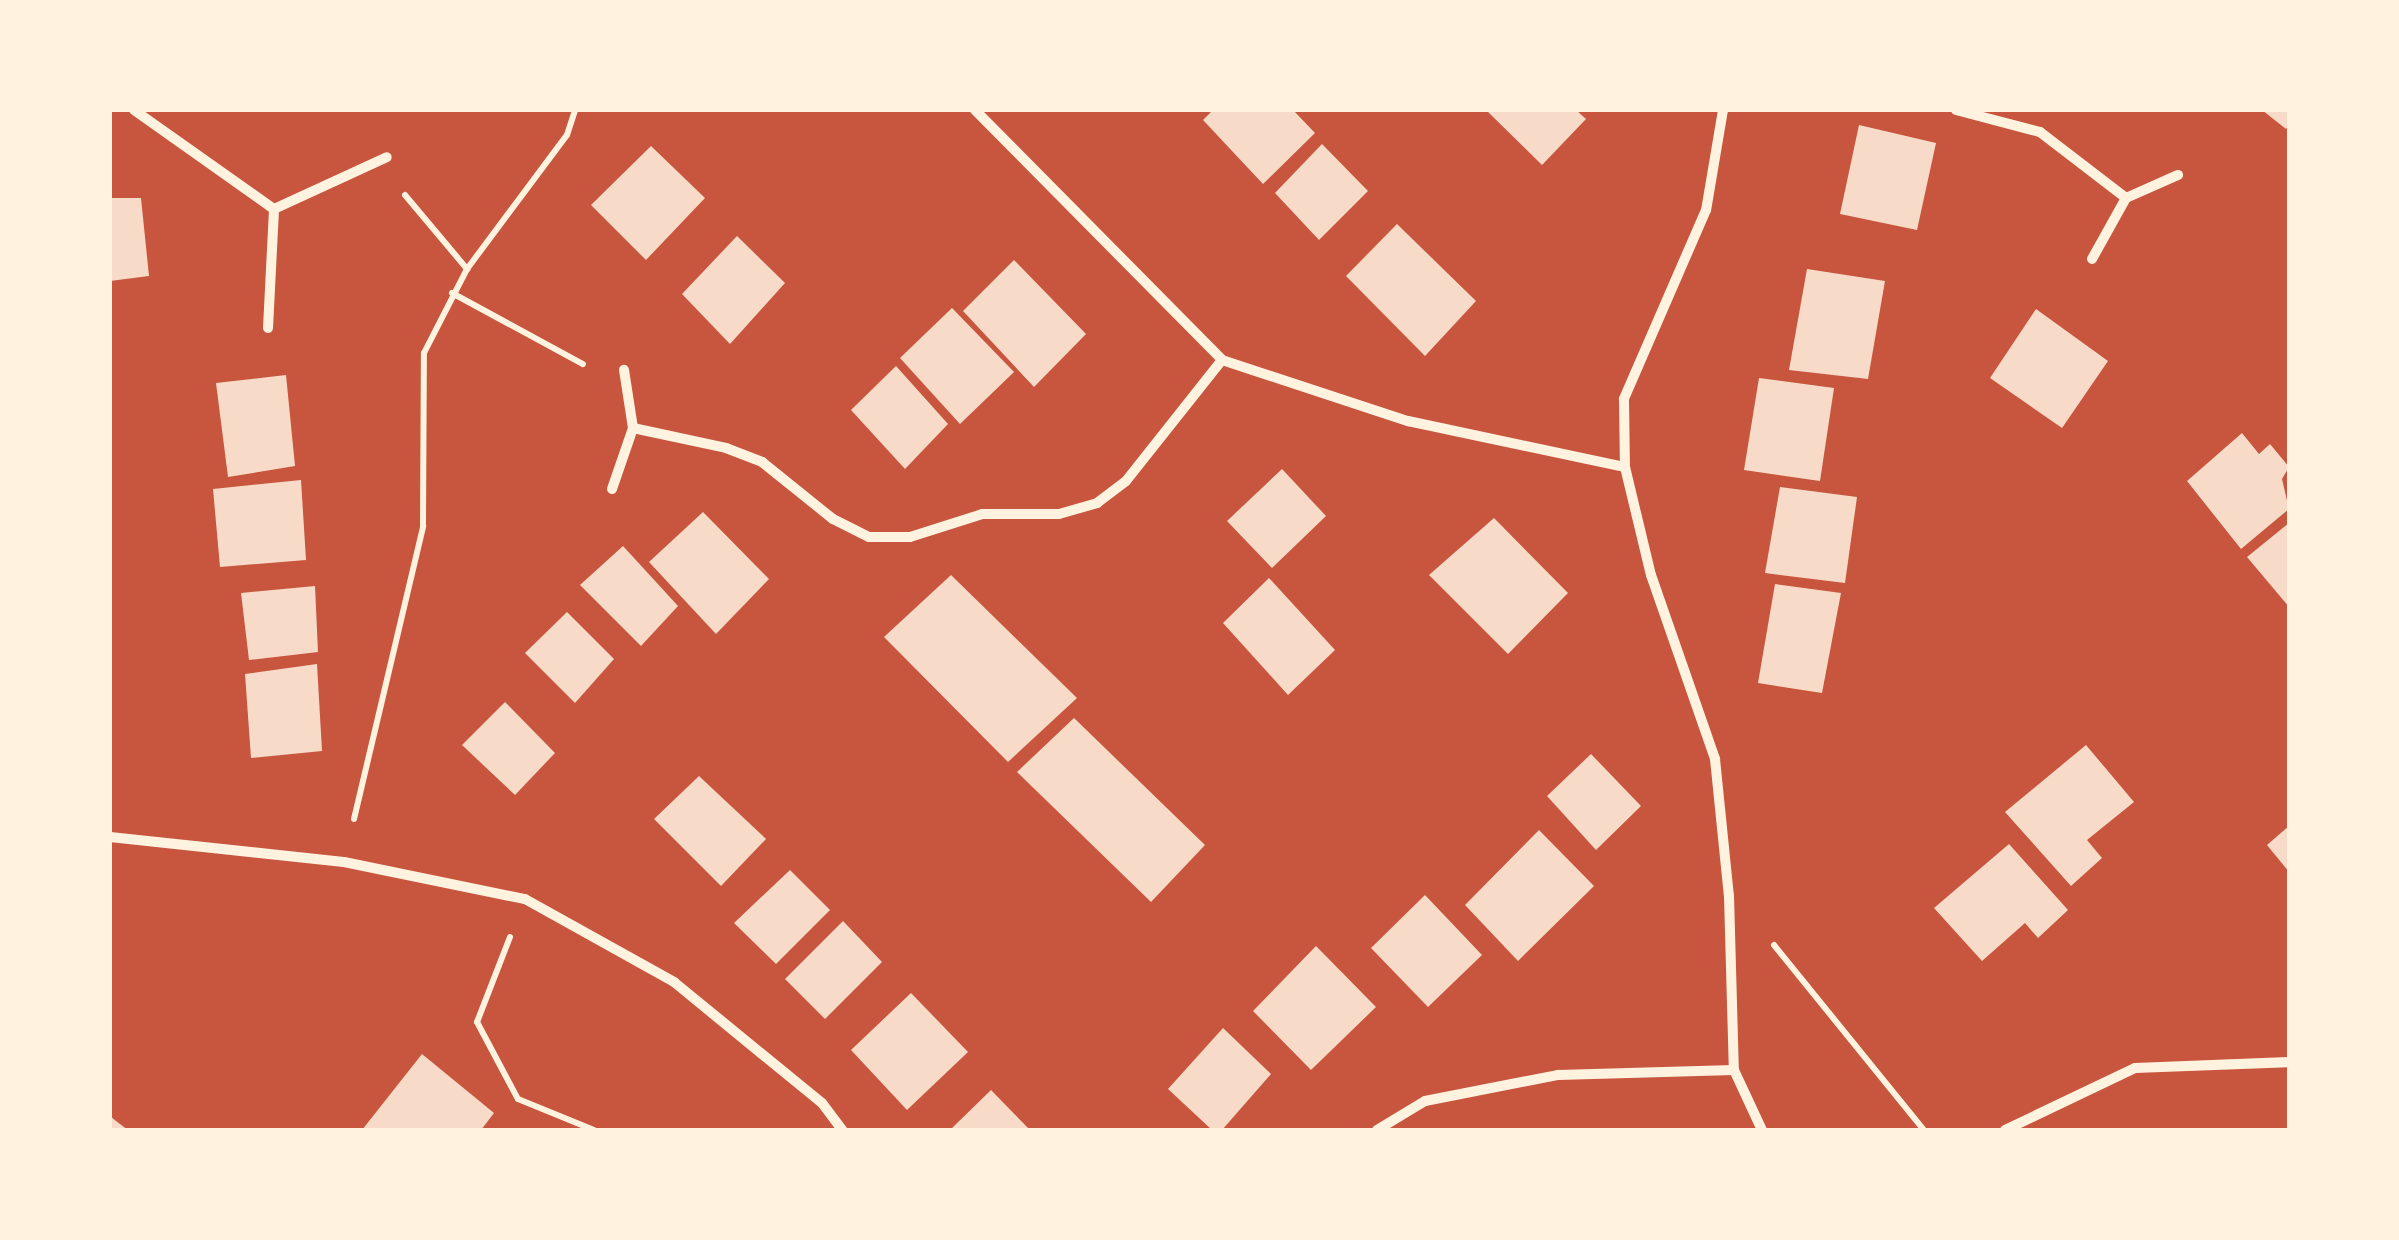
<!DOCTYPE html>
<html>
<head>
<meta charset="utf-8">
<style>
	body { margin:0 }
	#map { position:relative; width:2399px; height:1240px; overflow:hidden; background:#c8553d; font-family:"PT Sans Narrow",sans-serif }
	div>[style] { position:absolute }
	.building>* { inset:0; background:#f7dbc8 }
	.path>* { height:6px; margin:-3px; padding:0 3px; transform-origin:3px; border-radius:3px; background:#fff3e0 }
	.minor>* { height:10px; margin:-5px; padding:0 5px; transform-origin:5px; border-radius:5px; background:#fff3e0 }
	span { translate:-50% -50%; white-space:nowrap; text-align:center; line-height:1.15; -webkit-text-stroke:9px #fff3e0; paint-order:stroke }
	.frame { position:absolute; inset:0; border:112px solid #fff3e0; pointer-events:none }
</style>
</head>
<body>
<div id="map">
	<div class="building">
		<i style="clip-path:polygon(1213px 110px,1293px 110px,1315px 133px,1263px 184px,1203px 120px)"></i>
		<i style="clip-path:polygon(1486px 110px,1576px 110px,1586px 119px,1542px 165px)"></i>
		<i style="clip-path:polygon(2262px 110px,2289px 110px,2289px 124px,2286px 129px)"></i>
		<i style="clip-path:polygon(1859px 125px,1936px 143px,1917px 230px,1840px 214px)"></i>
		<i style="clip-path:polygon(1322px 144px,1368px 191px,1319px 240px,1275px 193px)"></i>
		<i style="clip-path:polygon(651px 146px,705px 198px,646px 260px,591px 205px)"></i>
		<i style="clip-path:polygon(110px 198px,141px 198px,149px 276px,110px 281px)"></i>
		<i style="clip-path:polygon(1397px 224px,1476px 301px,1425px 356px,1346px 276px)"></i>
		<i style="clip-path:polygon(737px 236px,785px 283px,730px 344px,682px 294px)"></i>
		<i style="clip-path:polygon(1014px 260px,1086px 334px,1034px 387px,963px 311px)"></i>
		<i style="clip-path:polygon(1807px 269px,1885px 281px,1868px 379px,1789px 370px)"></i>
		<i style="clip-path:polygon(952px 308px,1014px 372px,960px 424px,900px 358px)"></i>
		<i style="clip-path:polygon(2036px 309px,2108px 361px,2062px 428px,1990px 378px)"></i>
		<i style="clip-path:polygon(896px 366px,948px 424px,905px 469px,851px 410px)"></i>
		<i style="clip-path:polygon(286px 375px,295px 466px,228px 477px,216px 383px)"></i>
		<i style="clip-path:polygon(1759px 378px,1834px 388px,1820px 481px,1744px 470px)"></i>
		<i style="clip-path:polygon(2242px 433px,2259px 454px,2270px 444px,2289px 467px,2282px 479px,2289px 509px,2241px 549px,2187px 481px)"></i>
		<i style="clip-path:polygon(1282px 469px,1326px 516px,1272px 568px,1227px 521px)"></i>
		<i style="clip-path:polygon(301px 480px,306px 560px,220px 567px,213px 489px)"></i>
		<i style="clip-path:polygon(1780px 487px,1857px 497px,1845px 583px,1765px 573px)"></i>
		<i style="clip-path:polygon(703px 512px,769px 579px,716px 634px,649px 562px)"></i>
		<i style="clip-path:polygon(1494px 518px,1568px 593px,1508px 654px,1429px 575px)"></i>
		<i style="clip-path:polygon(2289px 523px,2289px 607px,2247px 557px)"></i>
		<i style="clip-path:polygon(623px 546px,678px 606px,641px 646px,580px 585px)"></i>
		<i style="clip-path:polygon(951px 575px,1077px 698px,1008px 762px,884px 637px)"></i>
		<i style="clip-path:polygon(1269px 578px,1335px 650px,1288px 695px,1223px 623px)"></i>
		<i style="clip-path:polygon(1775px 584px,1841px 593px,1822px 693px,1758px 683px)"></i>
		<i style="clip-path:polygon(315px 586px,318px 652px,249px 660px,241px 593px)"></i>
		<i style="clip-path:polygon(567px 612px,614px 659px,575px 703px,525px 653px)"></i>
		<i style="clip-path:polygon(317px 664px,322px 751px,251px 758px,245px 674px)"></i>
		<i style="clip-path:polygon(505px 702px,555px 753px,515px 795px,462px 745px)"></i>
		<i style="clip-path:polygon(1074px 718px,1205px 845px,1151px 902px,1017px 772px)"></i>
		<i style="clip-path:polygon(2086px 745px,2134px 802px,2087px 840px,2102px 858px,2071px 886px,2005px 812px)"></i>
		<i style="clip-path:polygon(1591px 754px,1641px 806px,1596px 850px,1547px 796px)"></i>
		<i style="clip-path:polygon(699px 776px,766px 839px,721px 886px,654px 819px)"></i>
		<i style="clip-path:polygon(2289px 826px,2289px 872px,2267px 845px)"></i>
		<i style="clip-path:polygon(1539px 830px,1594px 886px,1518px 961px,1465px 905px)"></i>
		<i style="clip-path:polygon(2009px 844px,2068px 910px,2038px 938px,2025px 923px,1982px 961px,1934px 908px)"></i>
		<i style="clip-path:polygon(790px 870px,830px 910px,776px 964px,734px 923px)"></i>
		<i style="clip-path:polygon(1425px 895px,1482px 955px,1428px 1007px,1371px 948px)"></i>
		<i style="clip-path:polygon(843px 921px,882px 962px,825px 1019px,785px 979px)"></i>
		<i style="clip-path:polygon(1316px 946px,1376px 1007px,1311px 1070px,1253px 1011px)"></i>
		<i style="clip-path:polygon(911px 993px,968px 1052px,907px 1110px,851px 1050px)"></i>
		<i style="clip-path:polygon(1223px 1028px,1271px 1074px,1222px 1130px,1212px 1130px,1168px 1089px)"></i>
		<i style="clip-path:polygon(422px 1054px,494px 1113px,481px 1130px,362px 1130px)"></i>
		<i style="clip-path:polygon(991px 1090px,1030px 1130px,950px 1130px)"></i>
		<i style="clip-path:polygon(110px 1116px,116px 1121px,128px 1130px,110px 1130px)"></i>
	</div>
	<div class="path">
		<i style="left:405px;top:195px;width:97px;rotate:50deg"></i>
		<i style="left:452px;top:293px;width:149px;rotate:28.5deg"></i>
		<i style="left:354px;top:819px;width:301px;rotate:-76.7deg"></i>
		<i style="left:423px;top:526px;width:173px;rotate:-89.7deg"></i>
		<i style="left:424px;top:353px;width:94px;rotate:-62.9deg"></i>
		<i style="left:467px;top:269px;width:167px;rotate:-53.3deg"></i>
		<i style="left:567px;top:135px;width:26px;rotate:-72deg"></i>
		<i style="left:510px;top:937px;width:91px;rotate:111.2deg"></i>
		<i style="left:477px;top:1022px;width:87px;rotate:62deg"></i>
		<i style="left:518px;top:1099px;width:82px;rotate:22.2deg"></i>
		<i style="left:1774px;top:945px;width:238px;rotate:51deg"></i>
	</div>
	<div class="minor">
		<i style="left:134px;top:110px;width:171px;rotate:35.3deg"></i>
		<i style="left:975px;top:110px;width:351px;rotate:45.3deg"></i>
		<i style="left:1222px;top:360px;width:196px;rotate:18.2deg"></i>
		<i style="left:1408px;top:421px;width:222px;rotate:12deg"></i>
		<i style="left:1723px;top:110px;width:101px;rotate:99.6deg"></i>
		<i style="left:1706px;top:210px;width:206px;rotate:113.5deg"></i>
		<i style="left:1624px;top:399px;width:68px;rotate:89.2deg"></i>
		<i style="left:1625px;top:467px;width:111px;rotate:76.5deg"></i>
		<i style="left:1651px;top:575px;width:195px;rotate:70.8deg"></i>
		<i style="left:1715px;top:759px;width:138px;rotate:84.2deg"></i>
		<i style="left:1729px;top:896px;width:174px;rotate:88.4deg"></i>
		<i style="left:1734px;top:1070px;width:66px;rotate:65deg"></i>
		<i style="left:1956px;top:110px;width:87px;rotate:14.7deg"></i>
		<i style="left:2040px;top:132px;width:108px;rotate:37.5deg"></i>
		<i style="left:2092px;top:259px;width:70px;rotate:-60.9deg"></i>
		<i style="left:2126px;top:198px;width:57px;rotate:-23.9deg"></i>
		<i style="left:268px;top:328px;width:119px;rotate:-87.1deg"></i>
		<i style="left:274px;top:209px;width:124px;rotate:-24.7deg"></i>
		<i style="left:633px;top:428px;width:95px;rotate:12.1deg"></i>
		<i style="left:726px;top:448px;width:39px;rotate:21deg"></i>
		<i style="left:762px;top:462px;width:91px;rotate:38.8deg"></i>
		<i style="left:833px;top:519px;width:40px;rotate:26.6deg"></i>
		<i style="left:869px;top:537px;width:41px"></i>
		<i style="left:910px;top:537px;width:76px;rotate:-17.7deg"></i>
		<i style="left:982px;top:514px;width:77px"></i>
		<i style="left:1059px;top:514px;width:40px;rotate:-16deg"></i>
		<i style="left:1097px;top:503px;width:36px;rotate:-37deg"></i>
		<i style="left:1126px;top:481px;width:154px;rotate:-51.6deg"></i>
		<i style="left:612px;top:489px;width:65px;rotate:-71deg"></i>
		<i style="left:633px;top:428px;width:59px;rotate:-98.8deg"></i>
		<i style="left:110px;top:837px;width:235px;rotate:6.1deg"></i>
		<i style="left:344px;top:862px;width:185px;rotate:11.6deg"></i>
		<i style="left:525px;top:899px;width:171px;rotate:29.1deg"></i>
		<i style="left:674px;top:982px;width:191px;rotate:39.3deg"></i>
		<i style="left:822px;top:1103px;width:34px;rotate:53deg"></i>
		<i style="left:1377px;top:1130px;width:56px;rotate:-31.1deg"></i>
		<i style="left:1425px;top:1101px;width:136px;rotate:-11.1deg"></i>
		<i style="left:1558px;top:1075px;width:176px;rotate:-1.6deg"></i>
		<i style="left:2005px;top:1130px;width:144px;rotate:-25.5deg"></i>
		<i style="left:2135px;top:1068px;width:154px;rotate:-2.2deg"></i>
	</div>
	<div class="frame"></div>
</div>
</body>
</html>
